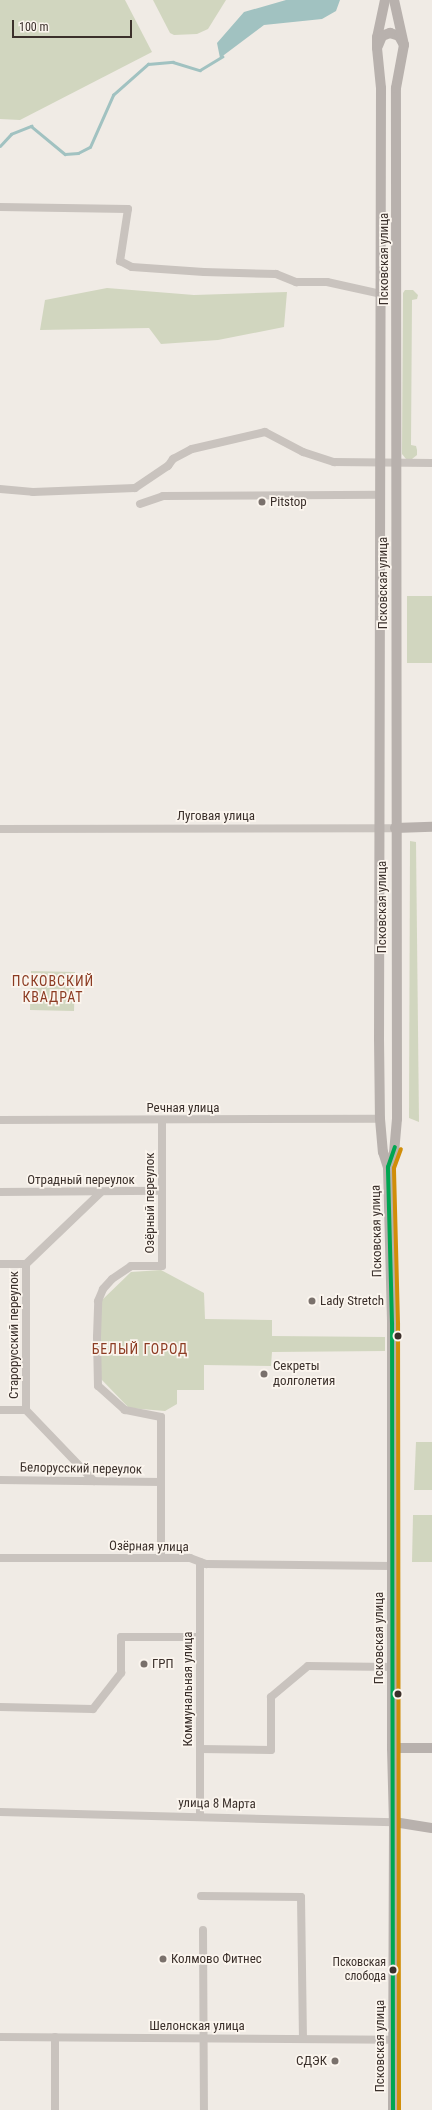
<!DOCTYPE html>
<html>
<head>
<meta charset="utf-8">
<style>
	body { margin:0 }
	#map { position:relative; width:432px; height:2110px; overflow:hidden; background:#f0ebe5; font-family:"Roboto Condensed",sans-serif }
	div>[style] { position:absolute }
	.green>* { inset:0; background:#d1d6bf }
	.water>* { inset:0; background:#a1c2c1 }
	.stream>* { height:2.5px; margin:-1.25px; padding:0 1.25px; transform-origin:1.25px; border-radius:1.25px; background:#a1c2c1 }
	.minor>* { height:8px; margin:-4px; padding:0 4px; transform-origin:4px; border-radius:4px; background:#c9c3be }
	.major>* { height:10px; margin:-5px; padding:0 5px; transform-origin:5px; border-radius:5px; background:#b8b1ad }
	.bus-1>* { height:4px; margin:-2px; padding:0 2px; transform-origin:2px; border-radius:2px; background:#00a651 }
	.bus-2>* { height:4px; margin:-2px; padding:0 2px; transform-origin:2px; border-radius:2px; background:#d18e09 }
	.dots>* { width:11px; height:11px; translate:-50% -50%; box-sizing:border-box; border:2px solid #fbf5ee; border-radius:50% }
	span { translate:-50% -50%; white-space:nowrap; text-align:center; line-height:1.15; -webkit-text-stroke:3.5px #fbf5ee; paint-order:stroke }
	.bus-label { font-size:12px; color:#3b302b }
	.right { translate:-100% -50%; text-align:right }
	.street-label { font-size:13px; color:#3b302b }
	.poi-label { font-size:13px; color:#3b302b }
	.left { translate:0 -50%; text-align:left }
	.neighbourhood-label { font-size:14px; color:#8c3b22; letter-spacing:1px }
	.scale { position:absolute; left:12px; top:20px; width:120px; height:18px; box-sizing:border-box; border:2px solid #3b302b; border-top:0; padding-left:5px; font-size:12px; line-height:14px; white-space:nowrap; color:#3b302b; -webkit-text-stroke:3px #fbf5ee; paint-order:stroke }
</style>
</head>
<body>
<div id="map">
	<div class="green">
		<i style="clip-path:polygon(0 0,125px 0,152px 52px,20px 120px,0 119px)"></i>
		<i style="clip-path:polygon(153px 0,226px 0,208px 29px,197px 34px,174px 35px,170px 33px)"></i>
		<i style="clip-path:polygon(107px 288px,194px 295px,287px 292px,284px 327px,218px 340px,161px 344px,149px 328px,40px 330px,45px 300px)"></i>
		<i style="clip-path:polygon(405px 290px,413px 290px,418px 295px,417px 299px,412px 300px,411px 445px,416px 446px,417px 450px,417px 455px,412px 459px,406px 459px,402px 454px,403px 293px)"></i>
		<i style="clip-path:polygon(407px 596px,432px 596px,432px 663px,407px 663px)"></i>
		<i style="clip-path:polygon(410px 841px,416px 842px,419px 1122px,409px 1118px)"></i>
		<i style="clip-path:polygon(31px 971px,75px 972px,74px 1011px,30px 1010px)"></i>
		<i style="clip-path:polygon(161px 1270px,204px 1293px,205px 1319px,272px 1320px,272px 1336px,385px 1337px,385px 1351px,272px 1352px,271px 1366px,204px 1365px,204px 1390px,177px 1390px,177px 1404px,165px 1411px,129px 1408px,101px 1379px,101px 1301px,131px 1272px)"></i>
		<i style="clip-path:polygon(416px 1442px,432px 1442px,432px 1490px,414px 1490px)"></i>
		<i style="clip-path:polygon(413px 1515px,432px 1515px,432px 1562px,412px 1562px)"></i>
	</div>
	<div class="water">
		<i style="clip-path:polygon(286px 0,340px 0,336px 11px,322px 19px,264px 25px,220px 58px,217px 43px,244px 12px)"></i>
	</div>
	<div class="stream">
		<i style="left:0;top:146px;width:16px;rotate:-47deg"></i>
		<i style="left:11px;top:134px;width:22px;rotate:-22deg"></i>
		<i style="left:31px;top:126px;width:44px;rotate:39.5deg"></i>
		<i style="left:65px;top:154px;width:13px;rotate:-4deg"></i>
		<i style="left:78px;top:153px;width:13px;rotate:-27deg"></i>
		<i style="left:90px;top:147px;width:57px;rotate:-66.1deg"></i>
		<i style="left:113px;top:95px;width:47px;rotate:-41.5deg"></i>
		<i style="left:148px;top:64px;width:25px;rotate:-5deg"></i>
		<i style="left:173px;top:62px;width:28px;rotate:17deg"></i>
		<i style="left:200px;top:70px;width:26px;rotate:-31deg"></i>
	</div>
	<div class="minor">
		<i style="left:0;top:207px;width:128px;rotate:0.9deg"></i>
		<i style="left:128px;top:209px;width:53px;rotate:98.7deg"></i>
		<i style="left:120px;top:261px;width:13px;rotate:27deg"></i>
		<i style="left:132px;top:267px;width:72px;rotate:4deg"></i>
		<i style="left:204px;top:272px;width:72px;rotate:1.6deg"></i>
		<i style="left:276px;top:274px;width:22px;rotate:22deg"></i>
		<i style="left:296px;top:282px;width:31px"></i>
		<i style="left:327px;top:282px;width:55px;rotate:12.5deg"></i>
		<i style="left:0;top:489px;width:33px;rotate:5deg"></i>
		<i style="left:33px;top:492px;width:102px;rotate:-2.2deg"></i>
		<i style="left:135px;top:488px;width:40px;rotate:-34deg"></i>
		<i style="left:168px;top:466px;width:9px;rotate:-54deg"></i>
		<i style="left:173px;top:459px;width:21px;rotate:-28deg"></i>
		<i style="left:192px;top:449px;width:75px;rotate:-13.1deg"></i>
		<i style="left:265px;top:432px;width:43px;rotate:27.8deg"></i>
		<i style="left:303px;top:452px;width:33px;rotate:18deg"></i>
		<i style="left:334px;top:462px;width:98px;rotate:0.6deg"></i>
		<i style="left:140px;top:504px;width:24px;rotate:-19deg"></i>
		<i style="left:163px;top:496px;width:218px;rotate:-0.3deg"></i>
		<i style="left:0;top:829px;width:395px;rotate:-0.1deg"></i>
		<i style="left:0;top:1120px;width:380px;rotate:-0.2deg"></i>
		<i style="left:0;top:1192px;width:162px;rotate:-0.4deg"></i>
		<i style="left:0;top:1264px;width:26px"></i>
		<i style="left:0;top:1410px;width:26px"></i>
		<i style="left:0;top:1480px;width:161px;rotate:0.7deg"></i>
		<i style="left:94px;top:1481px;width:98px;rotate:-133.8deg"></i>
		<i style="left:26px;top:1410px;width:146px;rotate:-90deg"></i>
		<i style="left:26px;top:1264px;width:104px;rotate:-43.8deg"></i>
		<i style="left:0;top:1558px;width:190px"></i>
		<i style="left:190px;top:1558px;width:17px;rotate:21deg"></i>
		<i style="left:206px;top:1564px;width:186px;rotate:0.6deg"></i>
		<i style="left:161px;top:1558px;width:141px;rotate:-90deg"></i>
		<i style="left:161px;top:1417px;width:37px;rotate:-169deg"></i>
		<i style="left:125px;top:1410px;width:36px;rotate:-138deg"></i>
		<i style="left:98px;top:1386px;width:49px;rotate:-91.2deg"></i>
		<i style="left:97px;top:1337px;width:36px;rotate:-88deg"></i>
		<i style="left:98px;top:1301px;width:13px;rotate:-67deg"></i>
		<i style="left:103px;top:1289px;width:13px;rotate:-48deg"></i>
		<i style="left:112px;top:1279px;width:23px;rotate:-34deg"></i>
		<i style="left:131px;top:1266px;width:31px"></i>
		<i style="left:162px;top:1266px;width:146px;rotate:-90deg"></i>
		<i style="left:0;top:1707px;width:93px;rotate:1.2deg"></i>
		<i style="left:93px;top:1709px;width:46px;rotate:-52.1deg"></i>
		<i style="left:121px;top:1673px;width:36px;rotate:-90deg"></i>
		<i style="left:121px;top:1637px;width:79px"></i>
		<i style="left:200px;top:1749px;width:71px;rotate:0.8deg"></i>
		<i style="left:271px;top:1750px;width:53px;rotate:-90deg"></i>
		<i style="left:271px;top:1697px;width:48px;rotate:-40deg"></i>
		<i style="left:308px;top:1666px;width:84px;rotate:0.7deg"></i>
		<i style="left:0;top:1812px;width:394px;rotate:1.5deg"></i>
		<i style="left:200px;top:1816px;width:254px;rotate:-90deg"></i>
		<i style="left:201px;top:1896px;width:100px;rotate:0.6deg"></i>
		<i style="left:301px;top:1897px;width:142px;rotate:89.2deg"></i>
		<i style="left:203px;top:1930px;width:180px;rotate:89.7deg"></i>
		<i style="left:0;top:2037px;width:393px;rotate:0.4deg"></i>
		<i style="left:55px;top:2037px;width:73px;rotate:90deg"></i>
	</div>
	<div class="major">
		<i style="left:385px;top:0;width:38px;rotate:102deg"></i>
		<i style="left:377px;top:37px;width:11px;rotate:90deg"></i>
		<i style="left:377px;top:48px;width:40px;rotate:84.3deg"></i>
		<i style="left:381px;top:88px;width:951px;rotate:90.12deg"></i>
		<i style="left:379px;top:1039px;width:80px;rotate:89.3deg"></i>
		<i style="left:380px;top:1119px;width:33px;rotate:85deg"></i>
		<i style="left:383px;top:1152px;width:16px;rotate:72deg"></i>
		<i style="left:388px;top:1167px;width:156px;rotate:88.5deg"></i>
		<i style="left:392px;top:1323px;width:425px;rotate:90deg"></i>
		<i style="left:392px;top:1748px;width:74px;rotate:88.5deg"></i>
		<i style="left:394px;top:1822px;width:288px;rotate:90.2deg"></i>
		<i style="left:378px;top:46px;width:11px;rotate:-68deg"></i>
		<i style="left:382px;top:36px;width:9px;rotate:-21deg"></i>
		<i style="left:390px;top:33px;width:9px;rotate:18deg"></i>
		<i style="left:399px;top:36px;width:10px;rotate:61deg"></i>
		<i style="left:395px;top:828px;width:37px;rotate:-2deg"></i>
		<i style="left:388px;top:1167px;width:15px;rotate:-67deg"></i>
		<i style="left:394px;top:1153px;width:34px;rotate:-85deg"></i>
		<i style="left:397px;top:1119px;width:1031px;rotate:-90.06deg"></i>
		<i style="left:396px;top:88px;width:44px;rotate:-79.5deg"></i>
		<i style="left:404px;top:45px;width:46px;rotate:-102.5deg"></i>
		<i style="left:392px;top:1748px;width:40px"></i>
		<i style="left:394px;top:1822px;width:38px;rotate:9deg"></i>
	</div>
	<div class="bus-1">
		<i style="left:393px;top:2110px;width:787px;rotate:-90.07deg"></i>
		<i style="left:392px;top:1323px;width:156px;rotate:-91.5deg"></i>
		<i style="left:388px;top:1167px;width:21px;rotate:-71deg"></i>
	</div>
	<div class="bus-2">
		<i style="left:399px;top:2110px;width:787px;rotate:-90.07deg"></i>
		<i style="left:398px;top:1323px;width:155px;rotate:-91.5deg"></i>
		<i style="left:394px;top:1168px;width:20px;rotate:-70deg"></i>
	</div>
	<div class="dots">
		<i style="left:262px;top:502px;background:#7a716c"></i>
		<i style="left:312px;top:1301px;background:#7a716c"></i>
		<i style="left:398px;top:1336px;background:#3b302b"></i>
		<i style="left:264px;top:1374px;background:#7a716c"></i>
		<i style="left:144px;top:1664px;background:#7a716c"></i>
		<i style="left:398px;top:1694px;background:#3b302b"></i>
		<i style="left:163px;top:1959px;background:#7a716c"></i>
		<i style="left:393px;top:1970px;background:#3b302b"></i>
		<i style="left:335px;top:2061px;background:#7a716c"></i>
	</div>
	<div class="bus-label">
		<span class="right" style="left:386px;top:1970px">Псковская<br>слобода</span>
	</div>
	<div class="street-label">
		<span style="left:384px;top:259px;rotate:-90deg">Псковская улица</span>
		<span style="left:383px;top:583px;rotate:-90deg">Псковская улица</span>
		<span style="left:216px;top:816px">Луговая улица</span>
		<span style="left:382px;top:907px;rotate:-90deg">Псковская улица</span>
		<span style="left:183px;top:1108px">Речная улица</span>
		<span style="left:81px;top:1180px">Отрадный переулок</span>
		<span style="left:150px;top:1203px;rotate:-90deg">Озёрный переулок</span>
		<span style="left:377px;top:1231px;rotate:-91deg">Псковская улица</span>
		<span style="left:14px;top:1335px;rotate:-90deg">Старорусский переулок</span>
		<span style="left:81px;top:1469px;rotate:1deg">Белорусский переулок</span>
		<span style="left:149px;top:1547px;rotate:1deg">Озёрная улица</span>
		<span style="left:379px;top:1638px;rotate:-90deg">Псковская улица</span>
		<span style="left:188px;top:1689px;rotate:-90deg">Коммунальная улица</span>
		<span style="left:217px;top:1804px;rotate:1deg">улица 8 Марта</span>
		<span style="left:197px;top:2026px">Шелонская улица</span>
		<span style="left:380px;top:2046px;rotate:-90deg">Псковская улица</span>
	</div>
	<div class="poi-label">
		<span class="left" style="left:270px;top:502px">Pitstop</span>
		<span class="left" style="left:320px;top:1301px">Lady Stretch</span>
		<span class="left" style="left:273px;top:1374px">Секреты<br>долголетия</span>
		<span class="left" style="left:152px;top:1664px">ГРП</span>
		<span class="left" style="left:171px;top:1959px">Колмово Фитнес</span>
		<span class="right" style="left:327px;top:2061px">СДЭК</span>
	</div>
	<div class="neighbourhood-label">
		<span style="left:53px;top:989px">ПСКОВСКИЙ<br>КВАДРАТ</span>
		<span style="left:140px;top:1349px">БЕЛЫЙ ГОРОД</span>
	</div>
	<div class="scale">100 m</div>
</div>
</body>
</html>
